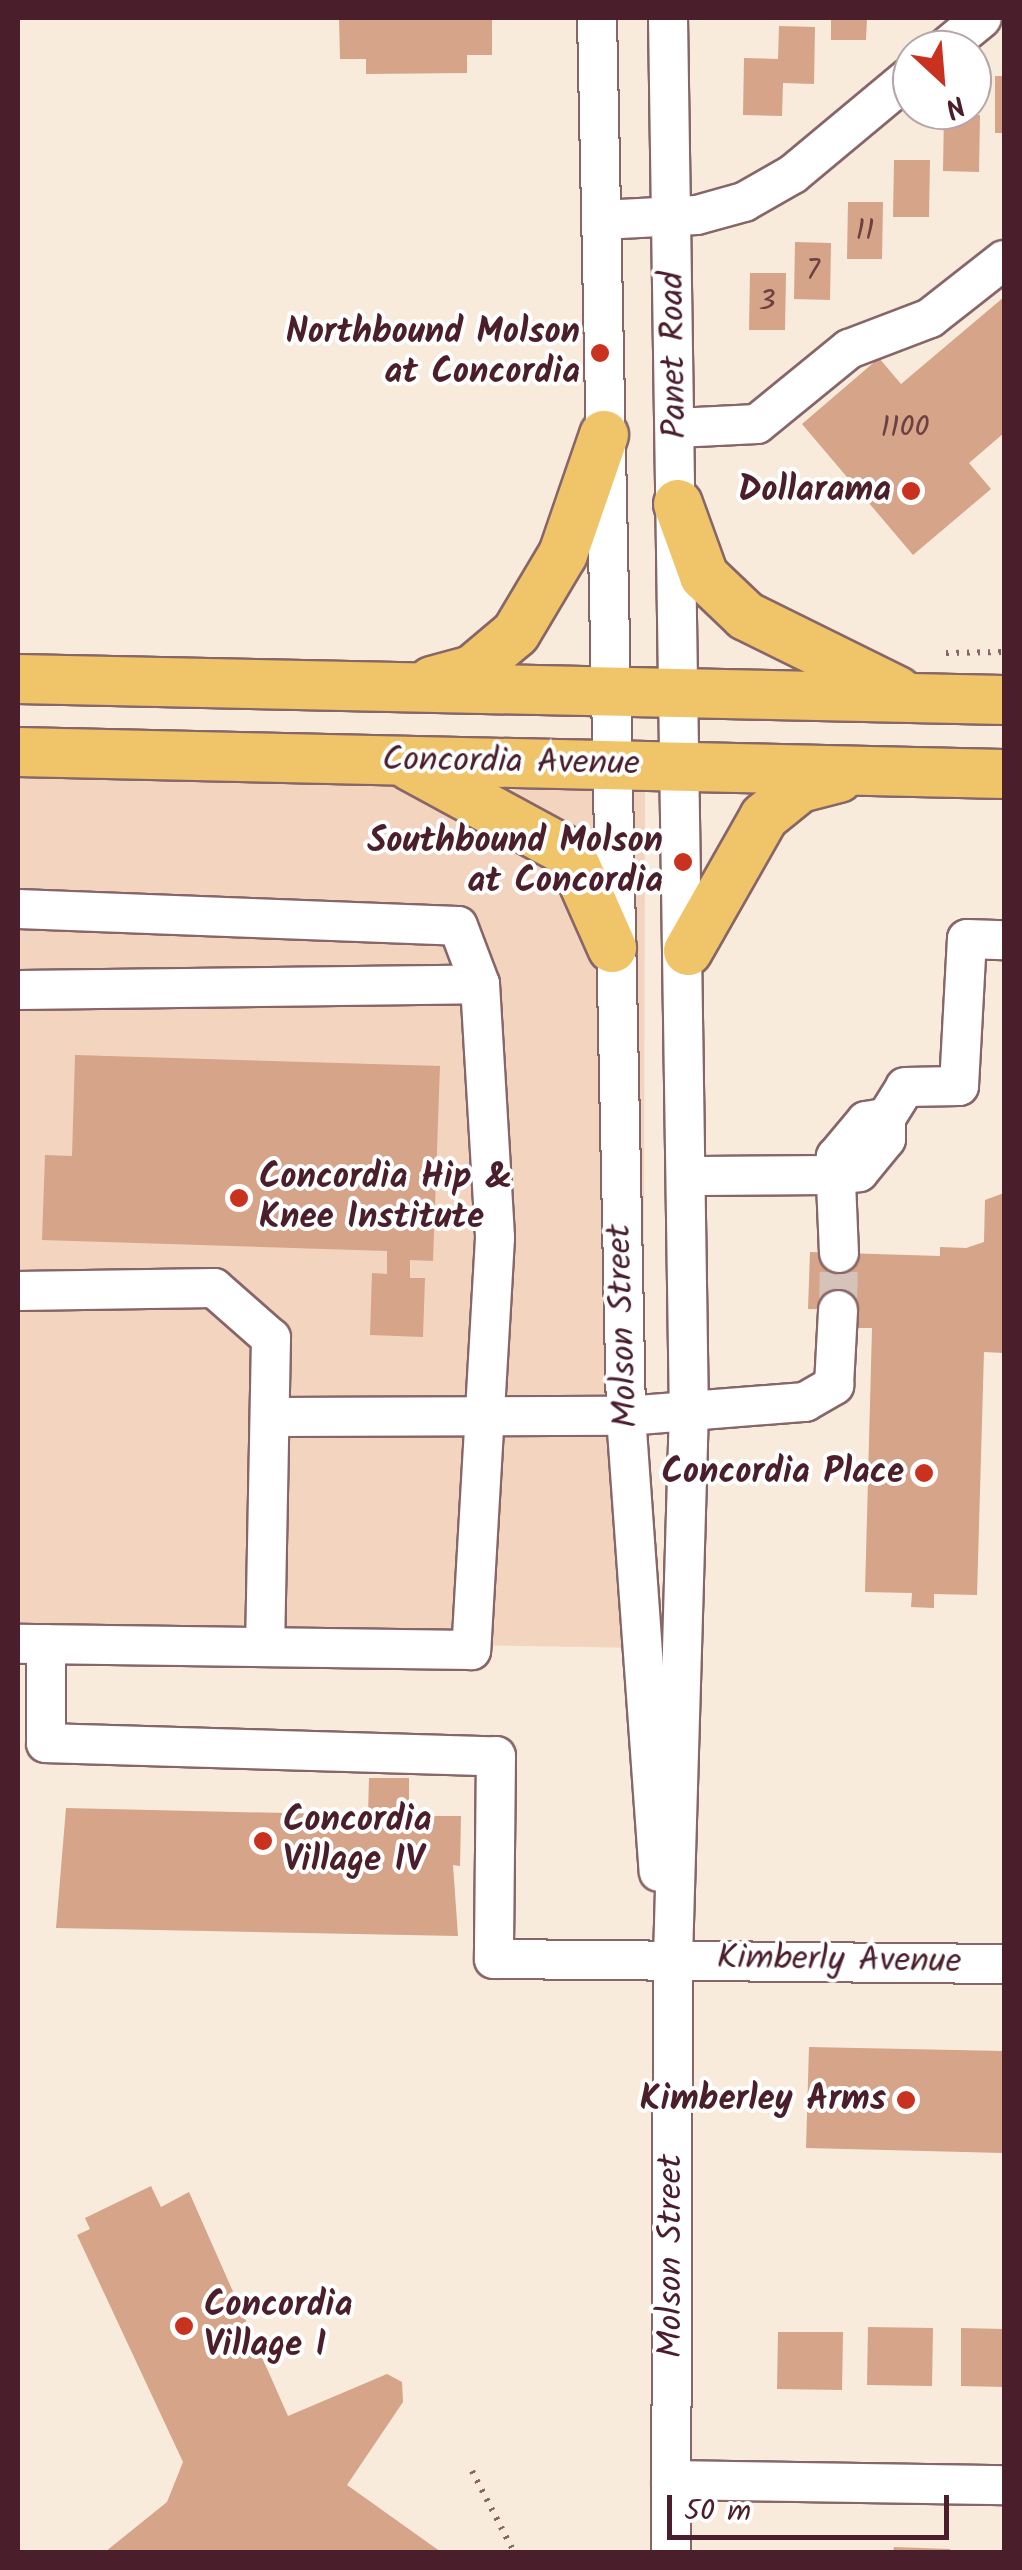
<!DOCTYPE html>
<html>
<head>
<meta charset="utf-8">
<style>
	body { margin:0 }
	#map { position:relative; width:1022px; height:2570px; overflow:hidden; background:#f8ebdb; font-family:Kalam,sans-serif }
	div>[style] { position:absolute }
	.built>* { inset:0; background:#f3d4bf }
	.building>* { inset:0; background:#d6a488 }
	.minor-tunnel>* { height:38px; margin-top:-19px; transform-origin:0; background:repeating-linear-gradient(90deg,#d5c2b8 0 38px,transparent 0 57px) }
	.path>* { height:6px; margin-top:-3px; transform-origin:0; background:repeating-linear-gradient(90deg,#876669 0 2.5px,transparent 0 10.5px) }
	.roads { filter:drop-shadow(2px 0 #876669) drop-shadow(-2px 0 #876669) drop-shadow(0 2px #876669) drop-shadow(0 -2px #876669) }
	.minor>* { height:38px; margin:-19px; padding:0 19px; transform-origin:19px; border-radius:19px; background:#fff }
	.major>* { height:48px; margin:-24px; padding:0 24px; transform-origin:24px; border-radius:24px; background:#f0c469 }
	.dots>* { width:28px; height:28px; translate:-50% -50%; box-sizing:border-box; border:5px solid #fff; border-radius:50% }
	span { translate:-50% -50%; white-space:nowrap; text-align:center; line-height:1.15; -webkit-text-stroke:8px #fff; paint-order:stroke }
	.number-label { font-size:30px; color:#6d4042 }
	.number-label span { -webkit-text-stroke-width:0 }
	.poi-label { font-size:35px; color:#4a1f2b; font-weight:700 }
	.right { translate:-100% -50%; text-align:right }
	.left { translate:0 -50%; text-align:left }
	.street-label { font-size:35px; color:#4a1f2b }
	.frame { position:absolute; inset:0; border:20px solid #4a1f2b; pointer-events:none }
	.north { position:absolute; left:892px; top:30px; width:100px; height:100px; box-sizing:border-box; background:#fff; border:2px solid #b7a5aa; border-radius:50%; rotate:154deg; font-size:28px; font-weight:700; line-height:40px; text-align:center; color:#4a1f2b }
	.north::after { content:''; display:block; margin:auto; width:35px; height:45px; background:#c8321e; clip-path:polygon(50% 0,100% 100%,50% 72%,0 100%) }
	.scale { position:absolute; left:667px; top:2495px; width:282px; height:45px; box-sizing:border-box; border:5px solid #4a1f2b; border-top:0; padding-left:12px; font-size:30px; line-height:35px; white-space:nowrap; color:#4a1f2b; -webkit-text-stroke:8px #fff; paint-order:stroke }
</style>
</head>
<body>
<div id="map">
	<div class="built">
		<i style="clip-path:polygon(18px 761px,645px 783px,643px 1648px,18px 1638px)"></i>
	</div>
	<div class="building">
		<i style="clip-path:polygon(339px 18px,492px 18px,492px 55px,467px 55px,467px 73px,366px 74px,366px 59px,340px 59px)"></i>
		<i style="clip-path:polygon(831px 18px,867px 18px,866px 40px,831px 40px)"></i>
		<i style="clip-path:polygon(779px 26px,815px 27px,814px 84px,783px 83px,782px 116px,743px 115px,744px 58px,778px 59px)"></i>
		<i style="clip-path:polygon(995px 76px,1004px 76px,1004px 133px,995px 133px)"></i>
		<i style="clip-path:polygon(944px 114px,980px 115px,979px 172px,943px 171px)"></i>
		<i style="clip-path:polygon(894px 160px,930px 160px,929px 217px,893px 217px)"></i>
		<i style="clip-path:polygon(848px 202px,883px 202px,882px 259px,847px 259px)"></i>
		<i style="clip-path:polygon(795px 242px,831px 243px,830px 300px,794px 299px)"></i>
		<i style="clip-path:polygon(750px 273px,786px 273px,785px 330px,749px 330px)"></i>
		<i style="clip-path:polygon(1004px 297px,1004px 433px,969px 463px,991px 489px,913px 555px,802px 424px,879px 358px,901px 384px)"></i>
		<i style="clip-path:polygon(75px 1055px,440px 1066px,433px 1261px,410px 1260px,410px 1278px,425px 1278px,423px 1337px,370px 1335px,372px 1273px,387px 1274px,387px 1251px,42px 1240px,45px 1155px,72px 1156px)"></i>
		<i style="clip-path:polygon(1004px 1193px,1004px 1353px,984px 1352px,977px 1595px,934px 1594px,934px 1608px,911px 1607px,912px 1593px,865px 1592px,872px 1328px,855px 1328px,855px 1310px,808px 1309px,810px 1252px,940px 1256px,940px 1247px,966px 1248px,984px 1242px,985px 1200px)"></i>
		<i style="clip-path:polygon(369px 1778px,409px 1778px,409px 1816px,461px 1816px,460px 1866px,453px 1865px,458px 1936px,56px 1928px,66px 1808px,368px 1815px)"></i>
		<i style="clip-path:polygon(809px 2047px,1004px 2051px,1004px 2153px,806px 2148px)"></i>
		<i style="clip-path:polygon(151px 2186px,161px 2207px,189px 2192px,288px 2416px,387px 2374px,402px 2382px,403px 2402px,347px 2485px,441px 2552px,105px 2552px,167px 2502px,183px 2462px,77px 2235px,90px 2229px,85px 2218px)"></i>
		<i style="clip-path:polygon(868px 2327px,933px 2328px,932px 2386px,867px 2385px)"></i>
		<i style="clip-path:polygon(961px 2328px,1004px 2329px,1004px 2387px,961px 2386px)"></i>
		<i style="clip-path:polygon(778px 2332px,843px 2332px,842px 2390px,777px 2389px)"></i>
		<i style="clip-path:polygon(894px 2547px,950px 2549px,950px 2552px,893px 2552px)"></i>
	</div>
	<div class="minor-tunnel">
		<i style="left:838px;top:1310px;width:57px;rotate:-89deg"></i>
	</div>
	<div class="path">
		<i style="left:946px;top:653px;width:58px;rotate:-1deg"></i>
		<i style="left:472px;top:2471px;width:91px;rotate:62.6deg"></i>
	</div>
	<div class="roads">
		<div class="minor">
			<i style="left:597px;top:18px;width:1398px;rotate:88.81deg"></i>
			<i style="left:626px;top:1416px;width:457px;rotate:85.9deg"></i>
			<i style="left:668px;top:18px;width:1391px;rotate:89.14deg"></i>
			<i style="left:689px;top:1409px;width:550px;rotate:91.67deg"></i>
			<i style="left:673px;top:1959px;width:593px;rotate:90.19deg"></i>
			<i style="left:943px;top:50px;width:50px;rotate:-39.4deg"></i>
			<i style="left:601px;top:220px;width:96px;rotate:-3deg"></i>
			<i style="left:697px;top:215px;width:49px;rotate:-15.5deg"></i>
			<i style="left:744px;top:202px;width:56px;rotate:-29.7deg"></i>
			<i style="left:793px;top:174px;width:155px;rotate:-39.8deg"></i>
			<i style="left:676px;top:428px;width:81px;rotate:-2.8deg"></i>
			<i style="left:757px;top:424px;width:119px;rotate:-39.2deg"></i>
			<i style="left:849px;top:349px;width:87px;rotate:-20.9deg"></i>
			<i style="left:930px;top:318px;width:94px;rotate:-38.1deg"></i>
			<i style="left:18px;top:909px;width:440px;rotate:2.2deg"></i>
			<i style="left:458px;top:926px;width:62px;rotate:69.2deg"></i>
			<i style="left:480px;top:984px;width:254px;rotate:86.6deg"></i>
			<i style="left:495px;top:1238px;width:413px;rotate:93.3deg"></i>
			<i style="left:471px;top:1650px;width:453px;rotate:-179.2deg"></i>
			<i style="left:18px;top:990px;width:462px;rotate:-0.7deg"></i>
			<i style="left:886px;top:1118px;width:36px;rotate:-58deg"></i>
			<i style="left:905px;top:1087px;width:54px;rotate:-1.1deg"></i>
			<i style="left:959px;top:1086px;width:147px;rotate:-86.9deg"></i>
			<i style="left:967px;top:939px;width:37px;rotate:2deg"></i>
			<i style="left:886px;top:1118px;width:21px;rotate:90deg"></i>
			<i style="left:886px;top:1139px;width:43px;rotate:129.3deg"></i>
			<i style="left:859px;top:1172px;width:18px;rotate:171deg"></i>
			<i style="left:841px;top:1175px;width:19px;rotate:-106deg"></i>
			<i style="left:836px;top:1157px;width:47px;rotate:-50.2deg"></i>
			<i style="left:866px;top:1121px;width:20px;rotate:-9deg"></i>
			<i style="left:687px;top:1176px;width:154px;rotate:-0.4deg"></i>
			<i style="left:836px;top:1182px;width:71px;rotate:87.6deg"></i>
			<i style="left:18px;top:1291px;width:196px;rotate:-0.9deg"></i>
			<i style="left:214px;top:1288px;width:76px;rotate:41.3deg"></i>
			<i style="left:271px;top:1338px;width:309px;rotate:91.1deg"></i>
			<i style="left:273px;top:1417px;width:353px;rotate:-0.2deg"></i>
			<i style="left:626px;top:1416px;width:180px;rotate:-4.5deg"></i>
			<i style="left:805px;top:1402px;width:34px;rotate:-30deg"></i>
			<i style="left:834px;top:1385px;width:75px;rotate:-86.9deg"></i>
			<i style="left:46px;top:1644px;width:99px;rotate:90deg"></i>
			<i style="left:46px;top:1743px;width:450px;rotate:1.7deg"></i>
			<i style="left:496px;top:1756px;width:203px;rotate:90.6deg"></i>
			<i style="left:494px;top:1959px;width:510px;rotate:0.56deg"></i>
			<i style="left:671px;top:2480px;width:333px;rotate:0.9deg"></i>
		</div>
		<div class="major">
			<i style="left:678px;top:504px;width:77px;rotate:70.1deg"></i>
			<i style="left:704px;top:576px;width:58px;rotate:43.6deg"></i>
			<i style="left:746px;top:616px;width:169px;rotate:26.3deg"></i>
			<i style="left:18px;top:679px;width:986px;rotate:1.22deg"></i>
			<i style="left:432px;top:681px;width:41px;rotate:-15.4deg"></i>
			<i style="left:472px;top:670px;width:57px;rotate:-40.1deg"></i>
			<i style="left:516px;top:633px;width:92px;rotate:-59.3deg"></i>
			<i style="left:563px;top:554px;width:126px;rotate:-71deg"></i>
			<i style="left:18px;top:752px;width:986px;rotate:1.28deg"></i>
			<i style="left:410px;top:766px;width:182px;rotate:28.5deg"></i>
			<i style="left:570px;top:853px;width:104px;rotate:66.1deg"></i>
			<i style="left:688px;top:951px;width:154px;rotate:-60.4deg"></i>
			<i style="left:764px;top:817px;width:46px;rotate:-38.9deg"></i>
			<i style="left:800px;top:788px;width:40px;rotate:-14.4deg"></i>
		</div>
	</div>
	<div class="dots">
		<i style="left:600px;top:353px;background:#c8321e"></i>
		<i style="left:911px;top:491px;background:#c8321e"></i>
		<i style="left:683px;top:862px;background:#c8321e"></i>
		<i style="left:239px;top:1198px;background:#c8321e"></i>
		<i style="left:924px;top:1473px;background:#c8321e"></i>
		<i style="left:263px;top:1841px;background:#c8321e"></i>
		<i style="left:906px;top:2100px;background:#c8321e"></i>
		<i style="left:184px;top:2326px;background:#c8321e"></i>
	</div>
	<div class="number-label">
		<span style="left:865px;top:231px">11</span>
		<span style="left:813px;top:271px">7</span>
		<span style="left:767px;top:302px">3</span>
		<span style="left:905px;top:428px">1100</span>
	</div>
	<div class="poi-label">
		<span class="right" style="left:580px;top:353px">Northbound Molson<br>at Concordia</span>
		<span class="right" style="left:891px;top:491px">Dollarama</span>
		<span class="right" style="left:663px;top:862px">Southbound Molson<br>at Concordia</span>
		<span class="left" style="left:259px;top:1198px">Concordia Hip &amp;<br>Knee Institute</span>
		<span class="right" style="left:904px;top:1473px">Concordia Place</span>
		<span class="left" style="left:283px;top:1841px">Concordia<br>Village IV</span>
		<span class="right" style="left:886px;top:2100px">Kimberley Arms</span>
		<span class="left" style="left:204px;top:2326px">Concordia<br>Village I</span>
	</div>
	<div class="street-label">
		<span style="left:675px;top:355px;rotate:-91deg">Panet Road</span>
		<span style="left:511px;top:763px;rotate:1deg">Concordia Avenue</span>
		<span style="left:624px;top:1326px;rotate:-92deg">Molson Street</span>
		<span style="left:839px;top:1961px;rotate:1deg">Kimberly Avenue</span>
		<span style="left:672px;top:2256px;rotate:-90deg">Molson Street</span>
	</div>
	<div class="frame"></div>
	<div class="north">N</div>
	<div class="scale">50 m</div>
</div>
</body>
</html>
